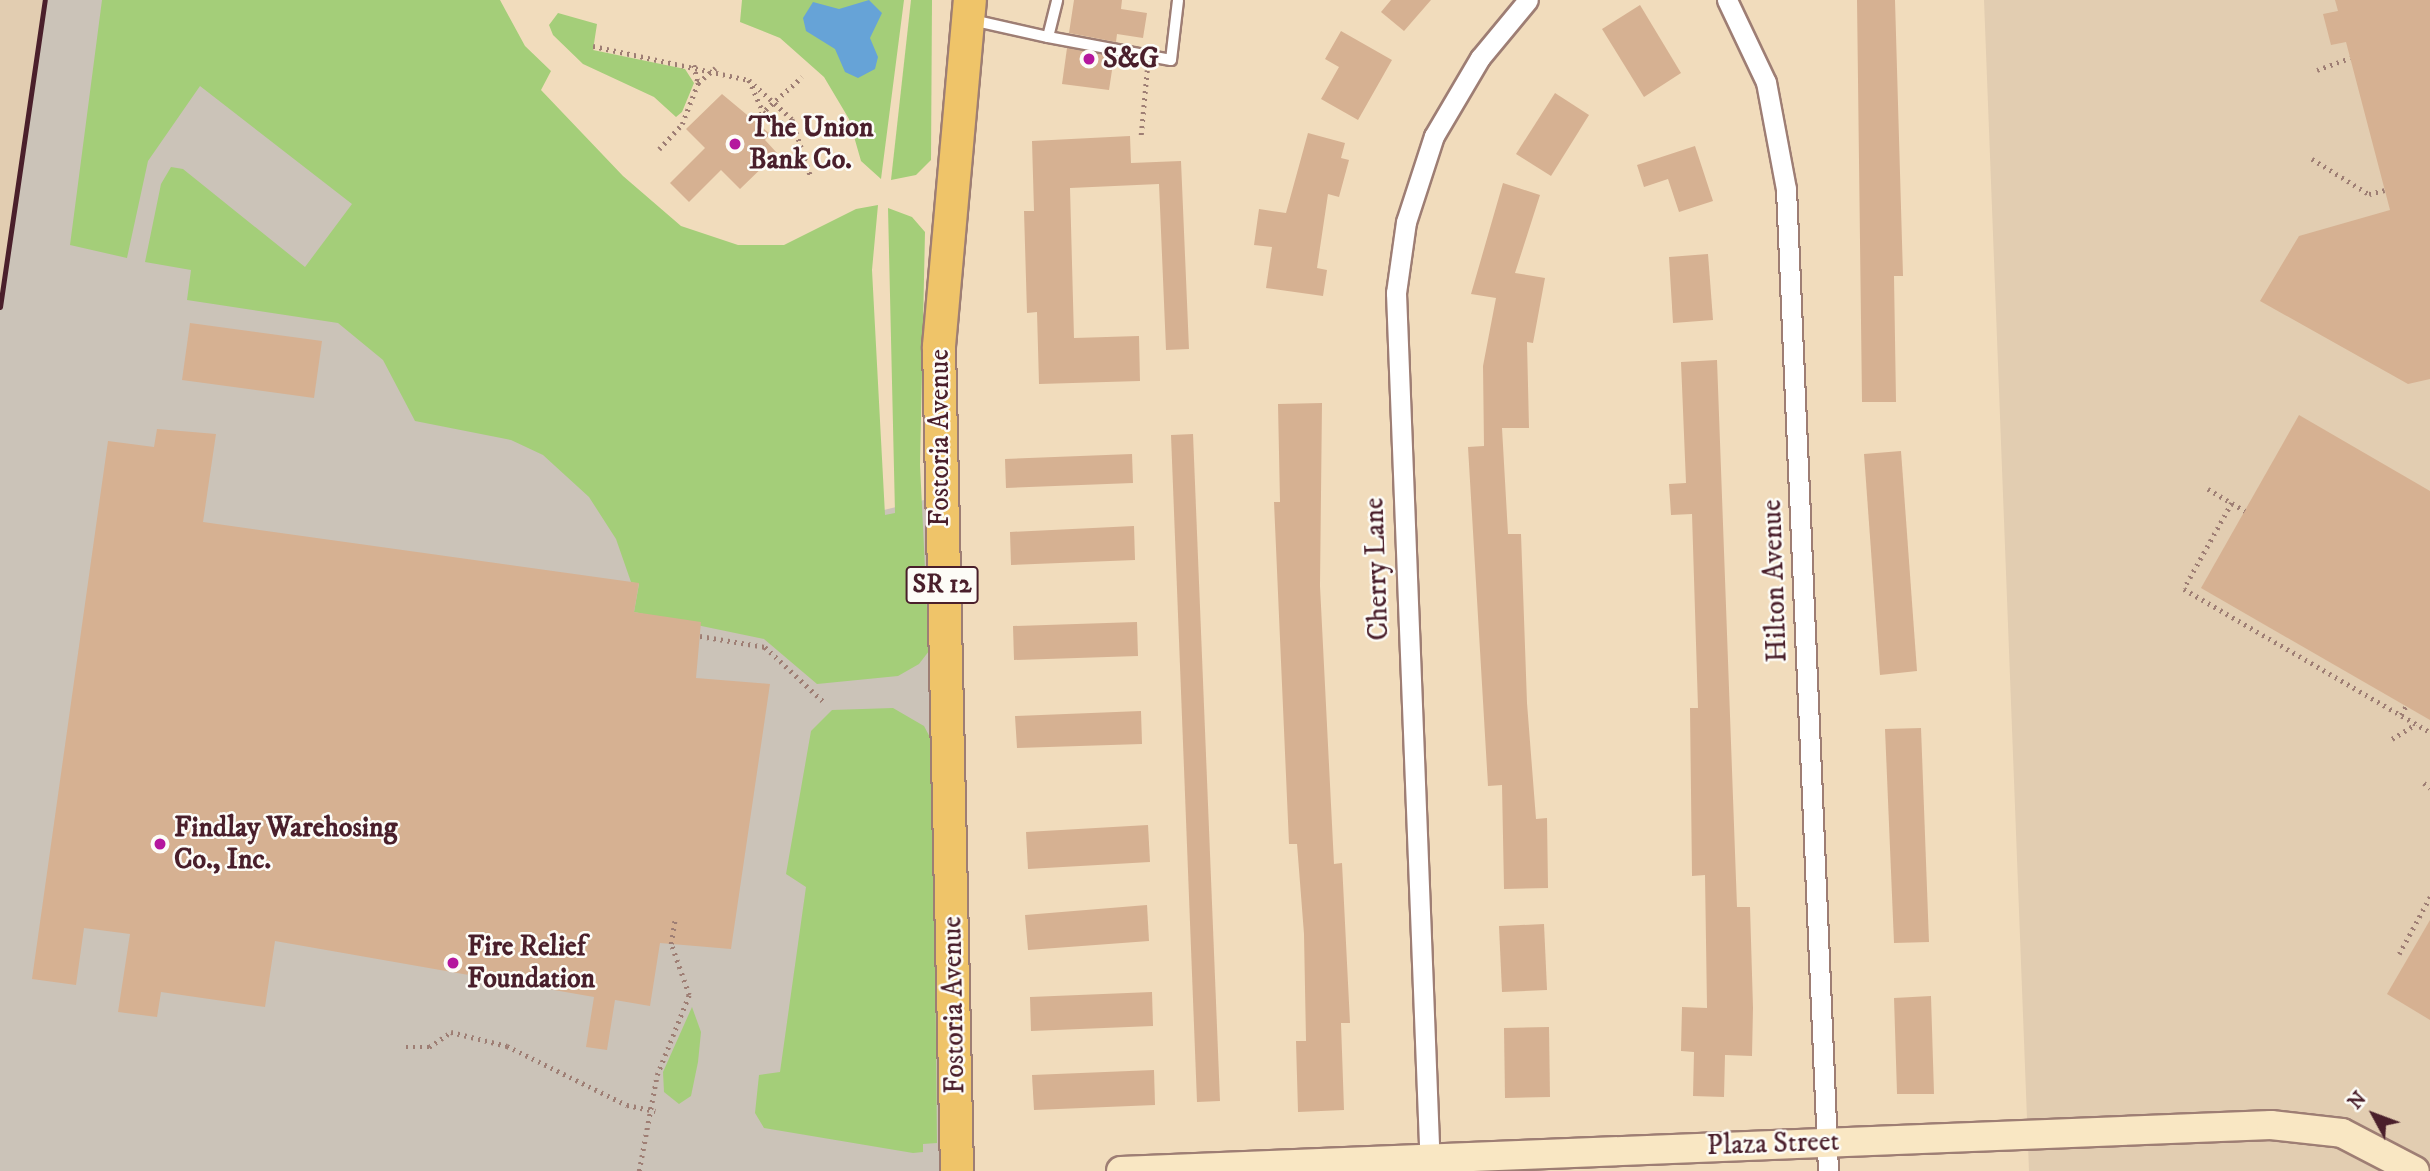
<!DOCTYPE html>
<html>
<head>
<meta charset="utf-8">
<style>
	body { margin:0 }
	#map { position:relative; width:2430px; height:1171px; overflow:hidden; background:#f1dcbc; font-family:"IM FELL DW Pica",serif }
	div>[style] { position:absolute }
	.built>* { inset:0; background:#e2cdb1 }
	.industrial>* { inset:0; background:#cbc3b8 }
	.green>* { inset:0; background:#a4ce79 }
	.water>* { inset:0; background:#66a3d7 }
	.building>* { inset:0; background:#d6b192 }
	.path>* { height:4.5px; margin-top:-2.25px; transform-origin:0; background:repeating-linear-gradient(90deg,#9e7e74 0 2px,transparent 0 7px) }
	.roads { filter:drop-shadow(2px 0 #9e7e74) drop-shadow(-2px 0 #9e7e74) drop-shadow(0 2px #9e7e74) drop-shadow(0 -2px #9e7e74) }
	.lane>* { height:10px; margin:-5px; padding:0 5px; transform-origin:5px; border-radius:5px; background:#fff }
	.street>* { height:19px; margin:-9.5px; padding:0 9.5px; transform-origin:9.5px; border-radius:9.5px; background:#fff }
	.secondary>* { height:28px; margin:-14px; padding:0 14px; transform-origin:14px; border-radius:14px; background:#f9e7c3 }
	.primary>* { height:32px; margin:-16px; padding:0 16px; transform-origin:16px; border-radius:16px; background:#efc469 }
	.rail>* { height:5px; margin:-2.5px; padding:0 2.5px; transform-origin:2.5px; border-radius:2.5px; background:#4a1f2b }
	.dots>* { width:19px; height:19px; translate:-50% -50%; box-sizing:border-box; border:4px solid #fdfcf7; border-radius:50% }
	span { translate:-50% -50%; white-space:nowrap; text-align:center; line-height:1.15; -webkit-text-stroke:5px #fdfcf7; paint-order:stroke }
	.shield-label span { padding:2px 5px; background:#fdfcf7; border:2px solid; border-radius:5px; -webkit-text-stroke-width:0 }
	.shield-label { font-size:26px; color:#4a1f2b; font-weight:700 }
	.poi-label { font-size:28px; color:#4a1f2b; font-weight:700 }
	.left { translate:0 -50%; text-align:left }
	.street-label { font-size:28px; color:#4a1f2b }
	.north { position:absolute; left:2339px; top:1080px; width:70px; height:70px; -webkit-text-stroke:5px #fdfcf7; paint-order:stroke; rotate:311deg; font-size:19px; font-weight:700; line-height:28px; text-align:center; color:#4a1f2b }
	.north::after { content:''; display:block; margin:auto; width:24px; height:32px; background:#4a1f2b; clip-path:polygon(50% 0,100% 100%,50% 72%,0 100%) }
</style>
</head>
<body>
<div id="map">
	<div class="built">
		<i style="clip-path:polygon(0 0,44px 0,0 304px)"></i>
		<i style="clip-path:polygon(1984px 0,2430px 0,2430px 1171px,2029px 1171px)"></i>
	</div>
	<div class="industrial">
		<i style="clip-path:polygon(45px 0,295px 0,880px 511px,940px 496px,967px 1171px,0 1171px,0 307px)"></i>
	</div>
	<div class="green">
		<i style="clip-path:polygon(102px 0,500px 0,525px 46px,551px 71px,541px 90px,623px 176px,681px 226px,738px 245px,784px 245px,856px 209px,878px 205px,872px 270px,885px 515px,895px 513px,888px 208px,912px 217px,925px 232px,920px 465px,929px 651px,919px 664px,898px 676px,817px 684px,764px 639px,634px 612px,639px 584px,631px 582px,616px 539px,589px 497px,543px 455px,511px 440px,415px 421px,383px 360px,338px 323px,187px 300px,191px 270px,145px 262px,161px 184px,171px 167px,183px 169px,305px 267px,352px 204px,200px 86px,148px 161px,127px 258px,70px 245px)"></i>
		<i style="clip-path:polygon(742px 0,904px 0,881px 179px,861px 161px,849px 119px,824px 77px,780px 38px,740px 22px)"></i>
		<i style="clip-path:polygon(911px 0,932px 0,931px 160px,916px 175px,891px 180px)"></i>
		<i style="clip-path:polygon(558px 13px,597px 24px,593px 50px,685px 69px,694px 83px,682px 112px,676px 117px,654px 97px,583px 64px,553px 35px,549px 25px)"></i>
		<i style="clip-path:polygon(893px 708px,924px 726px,933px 743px,937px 1143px,923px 1144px,923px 1152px,913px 1153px,764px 1128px,755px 1113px,759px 1075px,780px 1072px,806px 887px,786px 874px,811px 731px,832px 710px)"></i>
		<i style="clip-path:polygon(692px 1007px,701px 1032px,698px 1062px,691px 1096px,679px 1104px,664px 1092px,663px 1072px)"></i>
	</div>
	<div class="water">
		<i style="clip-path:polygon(869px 0,882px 13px,870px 38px,878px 57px,875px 69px,858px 78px,845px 72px,835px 49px,806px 31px,803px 18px,813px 2px,839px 9px)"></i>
	</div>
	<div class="building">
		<i style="clip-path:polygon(1074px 0,1122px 0,1121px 9px,1147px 13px,1143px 38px,1117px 34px,1116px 42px,1069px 33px)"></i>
		<i style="clip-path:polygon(1391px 0,1431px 0,1404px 31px,1381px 12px)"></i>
		<i style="clip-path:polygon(1857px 0,1895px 0,1903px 276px,1894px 276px,1896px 402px,1862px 402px)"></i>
		<i style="clip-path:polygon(2335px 0,2430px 0,2430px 379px,2408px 384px,2260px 301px,2299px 236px,2390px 210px,2346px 42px,2331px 45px,2323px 14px,2338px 11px)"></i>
		<i style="clip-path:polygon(1640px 5px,1681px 73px,1644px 97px,1602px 29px)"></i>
		<i style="clip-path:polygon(1341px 31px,1392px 60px,1358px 120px,1321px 99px,1339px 67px,1325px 59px)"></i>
		<i style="clip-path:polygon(1067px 48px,1114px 57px,1109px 90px,1062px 84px)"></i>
		<i style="clip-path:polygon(1555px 93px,1589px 115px,1551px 176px,1516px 154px)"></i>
		<i style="clip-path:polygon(722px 94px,770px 134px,765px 140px,777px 153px,740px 189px,721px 170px,689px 202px,670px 183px,705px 148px,686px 129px)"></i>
		<i style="clip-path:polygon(1308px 133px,1345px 143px,1341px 158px,1349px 160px,1339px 197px,1328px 194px,1317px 268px,1327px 270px,1323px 296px,1266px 288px,1272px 247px,1254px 245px,1259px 209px,1286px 213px)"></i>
		<i style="clip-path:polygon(1130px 136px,1131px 163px,1181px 161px,1189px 349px,1166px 350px,1159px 184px,1070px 188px,1074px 338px,1139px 336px,1140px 381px,1039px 384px,1037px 312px,1027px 313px,1024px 211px,1034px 211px,1032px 141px)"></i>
		<i style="clip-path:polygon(1695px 146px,1713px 201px,1679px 212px,1668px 179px,1644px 187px,1637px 165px)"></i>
		<i style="clip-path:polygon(1503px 183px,1540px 195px,1515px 273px,1545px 278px,1533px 343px,1527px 342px,1529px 428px,1502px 428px,1508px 534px,1521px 534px,1527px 703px,1536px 819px,1547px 818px,1548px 888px,1504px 889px,1502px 785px,1488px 786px,1468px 447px,1484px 446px,1483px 366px,1496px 298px,1471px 294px)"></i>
		<i style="clip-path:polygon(1708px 254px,1713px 320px,1673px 323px,1669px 257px)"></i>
		<i style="clip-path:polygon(190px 323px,322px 341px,314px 398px,182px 380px)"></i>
		<i style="clip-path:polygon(1717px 360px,1737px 907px,1750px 907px,1753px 1008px,1752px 1056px,1725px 1055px,1724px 1097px,1693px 1096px,1694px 1052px,1681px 1051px,1682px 1007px,1707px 1008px,1705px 875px,1692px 876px,1690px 708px,1698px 708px,1692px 514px,1671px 515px,1669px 484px,1686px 483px,1681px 362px)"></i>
		<i style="clip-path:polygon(1322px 403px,1320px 586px,1334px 864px,1342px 863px,1350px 1023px,1341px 1023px,1344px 1110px,1298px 1112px,1296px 1041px,1306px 1041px,1304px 934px,1297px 844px,1289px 844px,1274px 502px,1280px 502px,1278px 404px)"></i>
		<i style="clip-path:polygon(2299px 415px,2430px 491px,2430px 720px,2201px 588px)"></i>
		<i style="clip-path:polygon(157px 429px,216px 434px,203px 522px,639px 583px,634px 612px,701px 622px,696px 678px,770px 684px,731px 949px,660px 943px,650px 1006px,615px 1000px,607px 1050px,586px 1047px,594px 997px,275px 941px,265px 1007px,161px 992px,157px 1017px,118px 1012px,130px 934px,84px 928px,76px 985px,32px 979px,108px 441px,154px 447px)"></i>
		<i style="clip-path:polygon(1193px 434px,1220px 1101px,1197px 1102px,1171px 435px)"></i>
		<i style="clip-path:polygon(1901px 451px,1917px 671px,1880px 675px,1864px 454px)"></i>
		<i style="clip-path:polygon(1132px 454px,1133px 483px,1006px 488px,1005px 459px)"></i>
		<i style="clip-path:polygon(1134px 526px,1135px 560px,1011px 565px,1010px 532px)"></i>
		<i style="clip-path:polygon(1137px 622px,1138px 656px,1014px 660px,1013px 626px)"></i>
		<i style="clip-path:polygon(1141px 711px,1142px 744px,1017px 748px,1015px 716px)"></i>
		<i style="clip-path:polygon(1921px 728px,1929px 942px,1894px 943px,1885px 729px)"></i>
		<i style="clip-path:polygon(1148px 825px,1150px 862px,1028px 869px,1026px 832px)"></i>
		<i style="clip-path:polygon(1147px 905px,1149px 941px,1028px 950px,1025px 915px)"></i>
		<i style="clip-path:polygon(2430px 920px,2430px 1020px,2387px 994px)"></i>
		<i style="clip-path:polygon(1544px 924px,1547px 990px,1502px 992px,1499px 926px)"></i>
		<i style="clip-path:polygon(1152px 992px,1153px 1026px,1031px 1031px,1030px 997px)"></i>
		<i style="clip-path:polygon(1931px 996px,1934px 1094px,1897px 1094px,1894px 998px)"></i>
		<i style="clip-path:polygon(1549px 1027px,1550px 1097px,1505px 1098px,1504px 1028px)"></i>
		<i style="clip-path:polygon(1154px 1070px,1155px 1105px,1034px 1110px,1032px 1075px)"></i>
	</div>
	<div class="path">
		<i style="left:593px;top:46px;width:160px;rotate:12.3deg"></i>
		<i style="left:749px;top:80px;width:58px;rotate:42.2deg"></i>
		<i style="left:792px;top:119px;width:61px;rotate:71.9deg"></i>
		<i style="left:694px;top:65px;width:18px;rotate:77deg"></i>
		<i style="left:2317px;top:70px;width:35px;rotate:-20deg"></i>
		<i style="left:749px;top:80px;width:35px;rotate:66deg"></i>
		<i style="left:763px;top:112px;width:41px;rotate:29.1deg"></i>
		<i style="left:755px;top:119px;width:63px;rotate:-41.8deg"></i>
		<i style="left:1141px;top:135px;width:65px;rotate:-84.7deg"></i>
		<i style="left:659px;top:149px;width:34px;rotate:-47deg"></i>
		<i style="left:682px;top:124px;width:44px;rotate:-68.7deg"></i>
		<i style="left:698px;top:83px;width:23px;rotate:-41deg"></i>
		<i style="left:2312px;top:159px;width:67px;rotate:31.6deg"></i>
		<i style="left:2369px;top:194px;width:16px;rotate:-14deg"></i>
		<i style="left:2208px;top:489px;width:43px;rotate:30.7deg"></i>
		<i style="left:2232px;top:503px;width:98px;rotate:119.2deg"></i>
		<i style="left:2184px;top:589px;width:285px;rotate:30.2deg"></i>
		<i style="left:700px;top:636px;width:66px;rotate:9.6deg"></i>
		<i style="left:765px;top:647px;width:79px;rotate:43deg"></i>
		<i style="left:2401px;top:715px;width:10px;rotate:-61deg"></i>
		<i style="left:2392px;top:739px;width:28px;rotate:-32deg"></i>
		<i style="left:2424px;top:783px;width:8px;rotate:40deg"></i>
		<i style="left:2399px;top:954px;width:65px;rotate:-61.5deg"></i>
		<i style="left:406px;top:1047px;width:23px"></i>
		<i style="left:429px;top:1047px;width:27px;rotate:-34deg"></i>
		<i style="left:451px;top:1032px;width:58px;rotate:14deg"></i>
		<i style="left:507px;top:1046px;width:134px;rotate:26.2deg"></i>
		<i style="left:627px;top:1105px;width:29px;rotate:12deg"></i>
		<i style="left:639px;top:1171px;width:98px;rotate:-79.4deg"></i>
		<i style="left:657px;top:1075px;width:86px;rotate:-68.2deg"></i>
		<i style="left:689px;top:995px;width:54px;rotate:-109.4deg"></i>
		<i style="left:671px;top:944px;width:25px;rotate:-81deg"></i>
	</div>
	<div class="roads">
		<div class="lane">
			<i style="left:972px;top:20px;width:78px;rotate:12.6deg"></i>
			<i style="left:1048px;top:37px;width:38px;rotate:-76deg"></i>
			<i style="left:1048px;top:37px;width:125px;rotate:10.6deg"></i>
			<i style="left:1171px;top:60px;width:60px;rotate:-83.3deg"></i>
		</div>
		<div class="street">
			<i style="left:1727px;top:0;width:91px;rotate:64.6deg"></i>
			<i style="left:1766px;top:82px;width:109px;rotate:79.4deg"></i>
			<i style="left:1786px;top:189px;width:983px;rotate:87.55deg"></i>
			<i style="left:1430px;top:1170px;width:878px;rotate:-92.22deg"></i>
			<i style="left:1396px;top:293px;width:72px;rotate:-82deg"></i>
			<i style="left:1406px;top:222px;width:90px;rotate:-72deg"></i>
			<i style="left:1434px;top:136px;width:91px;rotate:-59.5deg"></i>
			<i style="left:1480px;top:58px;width:75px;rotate:-50.4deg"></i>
		</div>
		<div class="secondary">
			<i style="left:1121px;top:1171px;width:1151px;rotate:-2.29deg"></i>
			<i style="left:2271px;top:1125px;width:71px;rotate:6.4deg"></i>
			<i style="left:2342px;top:1133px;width:82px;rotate:27.5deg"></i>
		</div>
		<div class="primary">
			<i style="left:957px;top:1171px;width:825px;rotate:-91.25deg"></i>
			<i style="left:939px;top:346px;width:347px;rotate:-84.9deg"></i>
		</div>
	</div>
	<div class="rail">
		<i style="left:0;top:307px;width:310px;rotate:-81.7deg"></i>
	</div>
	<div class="dots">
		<i style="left:1089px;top:59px;background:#b5179e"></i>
		<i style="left:735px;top:144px;background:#b5179e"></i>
		<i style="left:160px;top:844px;background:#b5179e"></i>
		<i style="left:453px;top:963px;background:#b5179e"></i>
	</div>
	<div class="shield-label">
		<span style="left:942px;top:585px">SR 12</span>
	</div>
	<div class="poi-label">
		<span class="left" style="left:1103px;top:59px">S&amp;G</span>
		<span class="left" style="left:749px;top:144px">The Union<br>Bank Co.</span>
		<span class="left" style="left:174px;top:844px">Findlay Warehosing<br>Co., Inc.</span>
		<span class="left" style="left:467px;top:963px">Fire Relief<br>Foundation</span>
	</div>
	<div class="street-label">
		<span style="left:940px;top:438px;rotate:-90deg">Fostoria Avenue</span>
		<span style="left:1377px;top:569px;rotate:-92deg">Cherry Lane</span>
		<span style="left:1775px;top:581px;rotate:-92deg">Hilton Avenue</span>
		<span style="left:954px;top:1005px;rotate:-91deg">Fostoria Avenue</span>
		<span style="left:1773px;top:1144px;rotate:-2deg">Plaza Street</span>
	</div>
	<div class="north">N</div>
</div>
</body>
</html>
